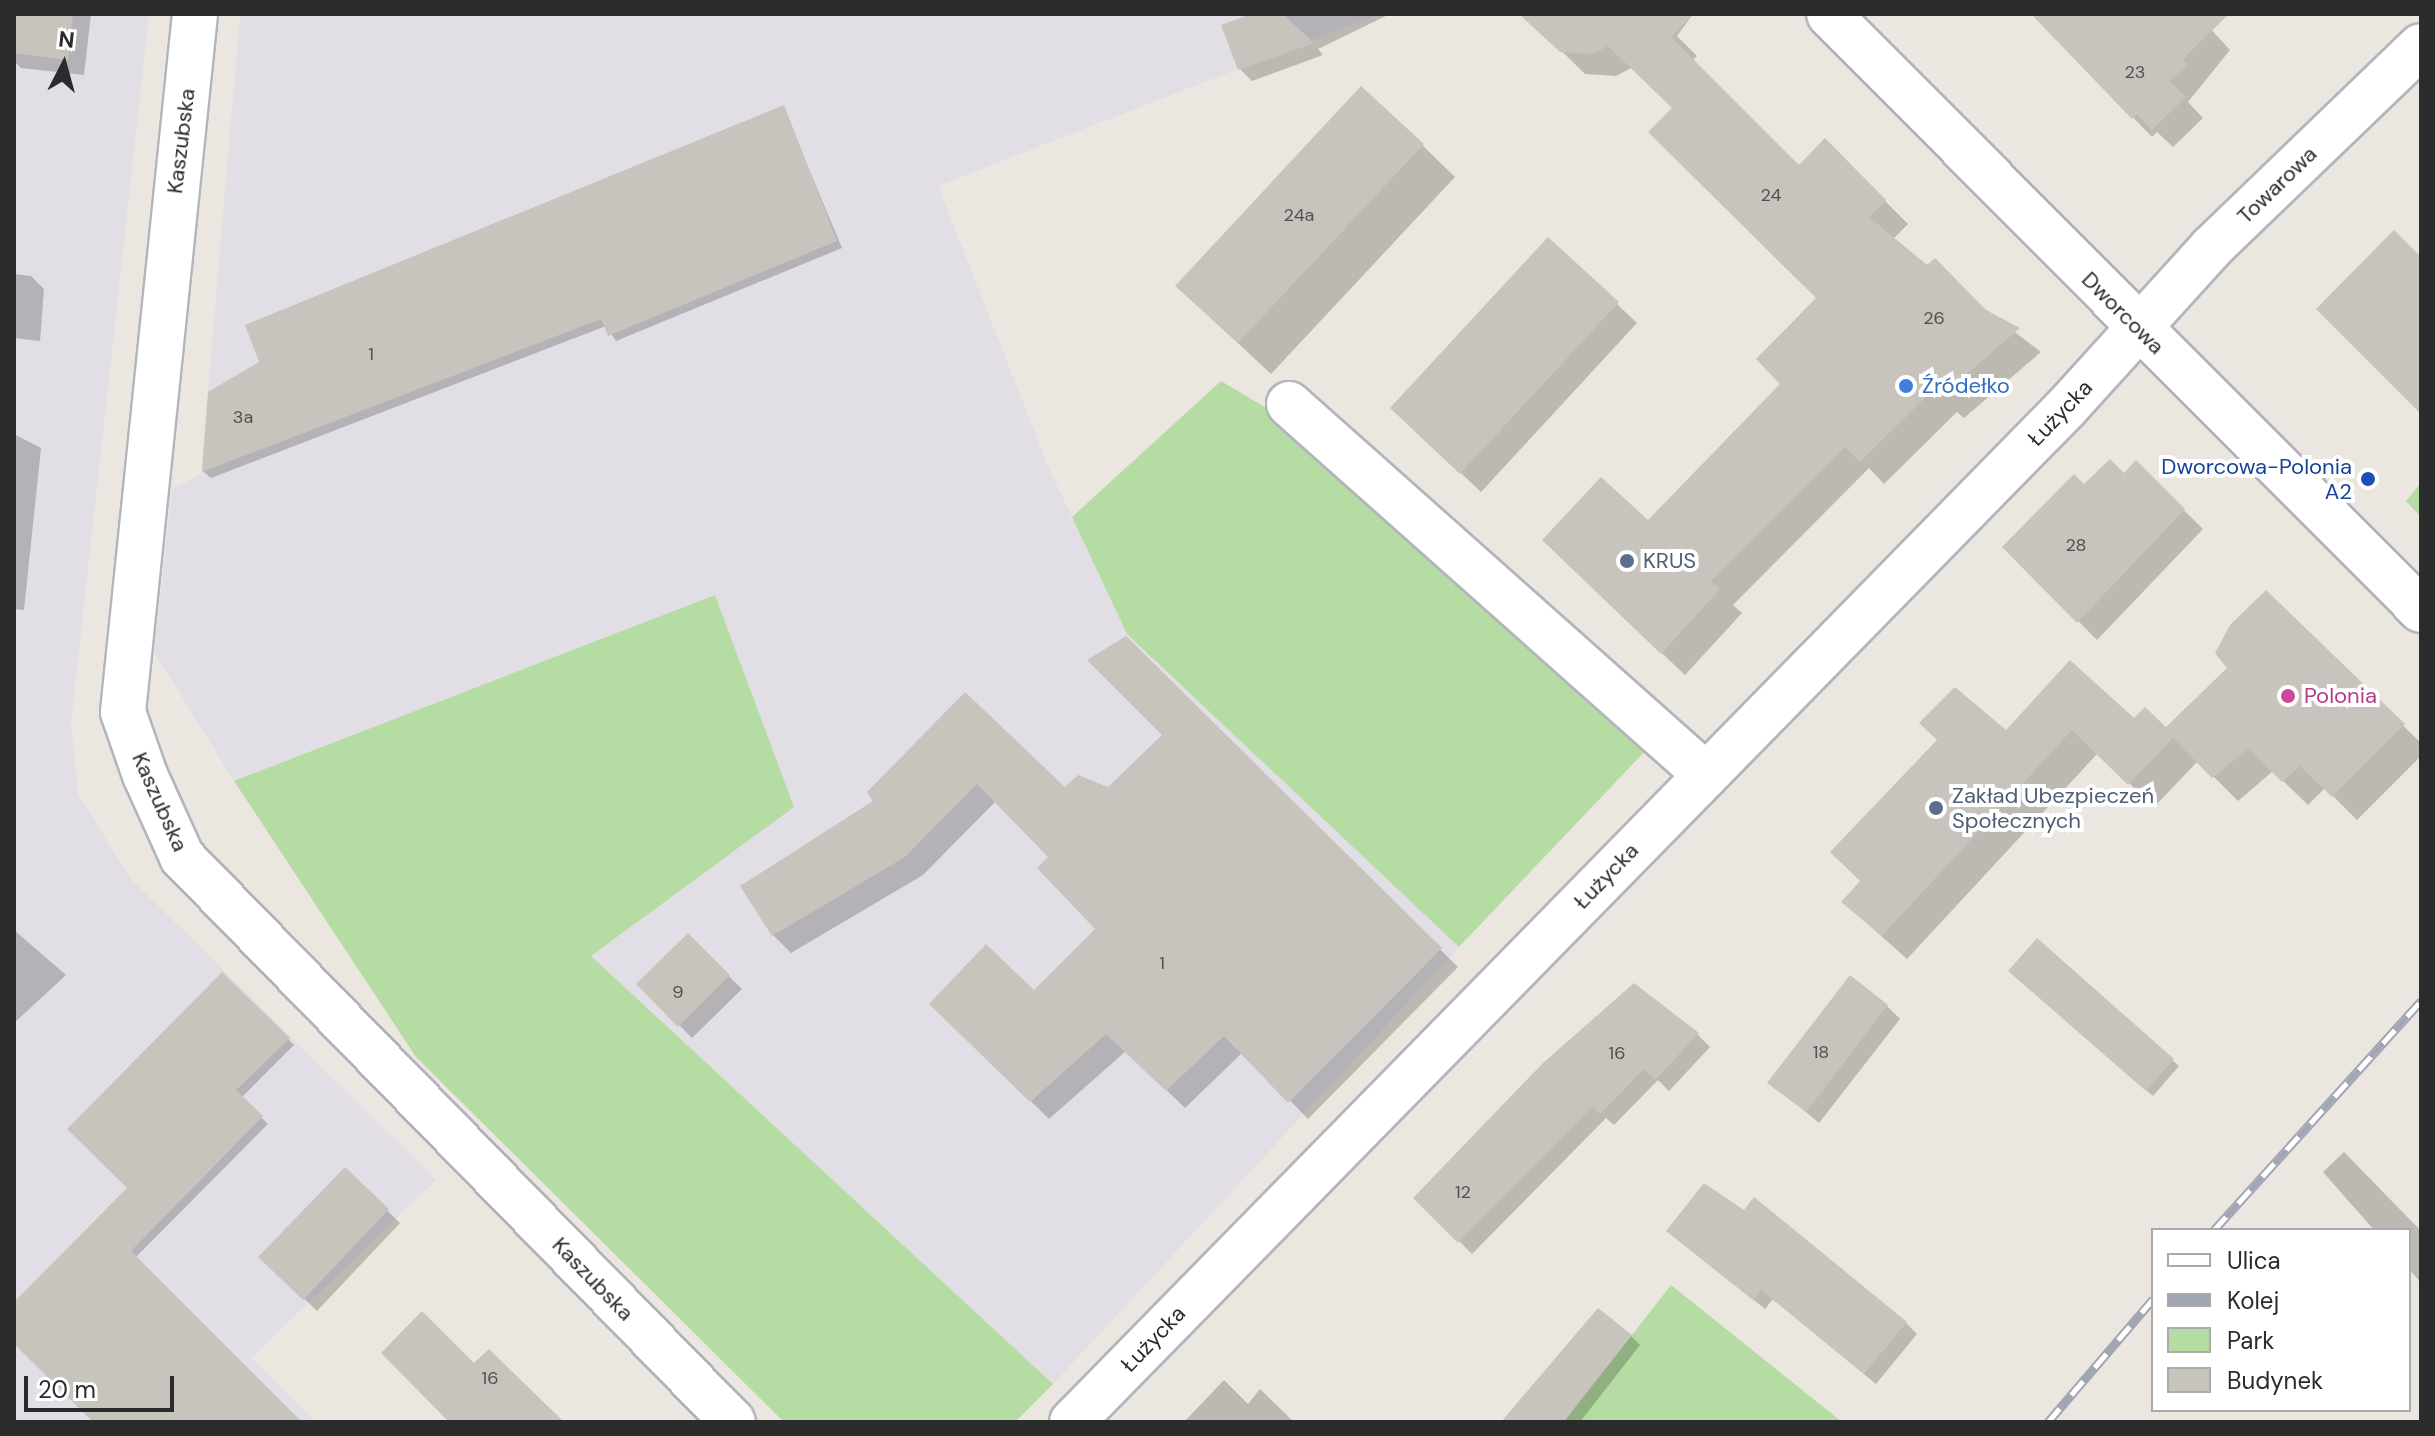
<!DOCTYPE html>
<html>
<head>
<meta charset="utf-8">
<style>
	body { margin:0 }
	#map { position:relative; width:2435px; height:1436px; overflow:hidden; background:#ebe6df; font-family:"DM Sans",sans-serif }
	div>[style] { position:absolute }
	.industrial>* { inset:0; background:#e1dfe5 }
	.green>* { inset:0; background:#b5dca2 }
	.shadow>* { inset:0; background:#0003 }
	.building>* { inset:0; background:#c7c4bd }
	.roads { filter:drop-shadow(2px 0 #b3b5bd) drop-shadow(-2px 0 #b3b5bd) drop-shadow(0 2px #b3b5bd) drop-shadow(0 -2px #b3b5bd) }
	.minor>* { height:44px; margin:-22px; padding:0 22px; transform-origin:22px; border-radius:22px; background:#fff }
	.rail>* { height:9px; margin-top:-4.5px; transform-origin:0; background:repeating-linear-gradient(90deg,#fff 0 18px,#a2a5b3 0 36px); box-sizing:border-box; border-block:2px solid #a2a5b3 }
	.dots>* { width:22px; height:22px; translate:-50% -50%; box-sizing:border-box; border:4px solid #fff; border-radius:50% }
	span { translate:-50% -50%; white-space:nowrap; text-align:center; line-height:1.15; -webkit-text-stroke:8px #fff; paint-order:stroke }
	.number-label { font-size:18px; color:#525150 }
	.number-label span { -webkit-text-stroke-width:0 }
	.street-label { font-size:22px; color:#2b2b2b }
	.shop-label { font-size:22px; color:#366cbe }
	.left { translate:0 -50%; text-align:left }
	.transit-label { font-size:22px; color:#164399 }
	.right { translate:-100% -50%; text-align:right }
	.service-label { font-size:22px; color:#4e5e75 }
	.hotel-label { font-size:22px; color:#b23c85 }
	.frame { position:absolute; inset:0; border:16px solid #2b2b2b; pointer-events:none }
	.legend { position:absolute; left:2151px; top:1228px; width:260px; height:184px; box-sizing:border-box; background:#fff; border:2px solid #aaa; margin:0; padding:10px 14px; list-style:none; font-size:24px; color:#2b2b2b }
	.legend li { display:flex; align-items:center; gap:16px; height:40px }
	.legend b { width:40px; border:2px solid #aaa }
	.north { position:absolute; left:24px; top:24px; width:80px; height:80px; -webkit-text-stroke:6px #fff; paint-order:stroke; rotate:6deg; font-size:22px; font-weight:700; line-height:32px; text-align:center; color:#2b2b2b }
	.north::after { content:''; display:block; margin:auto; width:28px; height:36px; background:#2b2b2b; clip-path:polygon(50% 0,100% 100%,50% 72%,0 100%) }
	.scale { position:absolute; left:24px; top:1376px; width:150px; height:36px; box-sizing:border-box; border:4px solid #2b2b2b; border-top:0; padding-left:10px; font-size:24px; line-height:28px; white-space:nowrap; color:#2b2b2b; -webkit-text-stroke:6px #fff; paint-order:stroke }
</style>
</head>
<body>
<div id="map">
	<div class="industrial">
		<i style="clip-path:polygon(14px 14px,149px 14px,71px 724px,78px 794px,131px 879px,436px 1180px,251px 1358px,316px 1422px,14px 1422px)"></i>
		<i style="clip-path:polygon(240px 14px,1379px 14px,938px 186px,1048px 466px,1127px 634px,1459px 947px,1053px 1384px,591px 956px,793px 807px,715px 595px,234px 781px,154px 652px,172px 489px,201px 474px)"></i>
	</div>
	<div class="green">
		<i style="clip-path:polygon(1221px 381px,1268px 409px,1648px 748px,1459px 947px,1127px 634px,1072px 517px)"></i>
		<i style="clip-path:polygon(2421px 483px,2421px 517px,2406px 501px)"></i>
		<i style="clip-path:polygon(715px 595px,794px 807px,591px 956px,1053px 1384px,1015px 1422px,784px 1422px,416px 1057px,234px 781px)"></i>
		<i style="clip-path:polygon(1671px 1285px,1842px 1422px,1564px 1422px)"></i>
	</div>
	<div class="shadow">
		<i style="clip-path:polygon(14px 14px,91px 14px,84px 75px,21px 68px,14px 61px)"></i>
		<i style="clip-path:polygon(1257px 14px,1390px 14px,1318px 49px,1323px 55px,1252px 81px,1240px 69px)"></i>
		<i style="clip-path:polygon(1524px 14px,1693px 14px,1677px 36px,1697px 56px,1692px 61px,1799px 167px,1825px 141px,1908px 224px,1893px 239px,2041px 352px,1964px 418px,1957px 412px,1884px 484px,1869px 468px,1733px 605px,1742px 613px,1685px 675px,1567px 563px,1648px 522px,1783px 384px,1819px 299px,1674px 108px,1633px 67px,1616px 76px,1585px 74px)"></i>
		<i style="clip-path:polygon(2034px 14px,2197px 14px,2230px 50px,2188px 102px,2203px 118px,2173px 147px,2157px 132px,2152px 137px)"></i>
		<i style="clip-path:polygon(783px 107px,842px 248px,616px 341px,606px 326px,211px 478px,204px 472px,210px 393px)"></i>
		<i style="clip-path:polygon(1422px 145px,1455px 177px,1271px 374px,1211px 318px)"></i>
		<i style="clip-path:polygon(1549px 240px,1637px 323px,1481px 492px,1412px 427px)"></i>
		<i style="clip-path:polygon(14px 274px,31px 276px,44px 289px,40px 341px,14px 338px)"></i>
		<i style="clip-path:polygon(14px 434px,41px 448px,24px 610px,14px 609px)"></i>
		<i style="clip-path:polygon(2136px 463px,2203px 529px,2097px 640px,2005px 547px,2084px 487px,2124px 476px)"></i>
		<i style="clip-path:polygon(2266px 593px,2421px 743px,2421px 756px,2357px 820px,2325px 788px,2308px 805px,2273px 771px,2238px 801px,2198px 761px,2154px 807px,2098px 753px,1907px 959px,1843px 902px,2006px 733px,2134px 721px,2166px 729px,2230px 668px)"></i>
		<i style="clip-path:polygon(1125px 638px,1458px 967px,1308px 1119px,1243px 1052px,1185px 1108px,1126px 1051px,1049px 1119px,932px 1004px,1034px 992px,1098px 929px,1050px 857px,996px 801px,923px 875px,791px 953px,773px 935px,965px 694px,1065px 790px,1108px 789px,1165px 735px)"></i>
		<i style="clip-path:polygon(14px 930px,66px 975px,14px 1023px)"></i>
		<i style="clip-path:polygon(688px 936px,742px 989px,692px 1038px,639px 984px)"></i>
		<i style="clip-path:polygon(2037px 941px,2179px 1066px,2153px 1096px,2017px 976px)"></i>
		<i style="clip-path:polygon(222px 974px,294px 1045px,241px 1098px,268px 1124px,135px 1258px,300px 1422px,96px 1422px,14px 1341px,14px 1305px,130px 1188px)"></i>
		<i style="clip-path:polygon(1887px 1006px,1900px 1019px,1819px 1123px,1770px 1082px)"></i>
		<i style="clip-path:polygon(1697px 1034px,1710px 1047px,1669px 1091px,1658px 1080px,1614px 1125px,1606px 1118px,1472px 1254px,1416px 1198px)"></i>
		<i style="clip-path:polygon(2344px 1152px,2421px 1231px,2421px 1283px,2409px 1269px,2409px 1230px,2374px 1230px,2323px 1172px)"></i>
		<i style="clip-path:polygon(345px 1170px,400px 1223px,317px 1311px,261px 1257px)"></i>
		<i style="clip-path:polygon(1669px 1231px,1906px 1323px,1917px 1334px,1876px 1384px,1773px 1299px,1765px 1309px)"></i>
		<i style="clip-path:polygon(1631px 1336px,1640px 1345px,1580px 1422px,1507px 1422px)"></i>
		<i style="clip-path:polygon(1224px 1380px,1248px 1404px,1260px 1389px,1294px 1422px,1184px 1422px)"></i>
	</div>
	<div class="building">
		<i style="clip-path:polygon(14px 14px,73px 14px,68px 60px,14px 53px)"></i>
		<i style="clip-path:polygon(1251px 14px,1283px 14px,1314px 43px,1238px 70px,1221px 25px)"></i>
		<i style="clip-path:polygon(1519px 14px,1693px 14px,1671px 37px,1799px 165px,1825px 138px,1886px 200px,1869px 217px,1927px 265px,1935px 258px,1986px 310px,2020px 328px,1940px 397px,1933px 390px,1860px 462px,1845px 447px,1711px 581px,1720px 589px,1661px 654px,1542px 540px,1601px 477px,1648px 520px,1780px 384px,1756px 359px,1816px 298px,1648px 132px,1672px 108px,1608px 46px,1592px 54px,1560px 52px)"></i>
		<i style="clip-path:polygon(2031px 14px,2229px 14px,2183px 59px,2188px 65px,2170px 81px,2186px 97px,2152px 130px,2137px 114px,2132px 119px)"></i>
		<i style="clip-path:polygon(1361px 86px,1424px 144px,1238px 343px,1175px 286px)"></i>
		<i style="clip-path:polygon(784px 105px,837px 241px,608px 336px,601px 319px,202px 472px,208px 392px,259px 362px,245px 325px)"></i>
		<i style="clip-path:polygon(2394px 230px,2421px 257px,2421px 414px,2316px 309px)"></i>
		<i style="clip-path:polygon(1548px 237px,1619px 302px,1460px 474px,1390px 408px)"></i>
		<i style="clip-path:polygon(2110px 459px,2124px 473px,2136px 460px,2185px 509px,2077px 623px,2002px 547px,2074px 474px,2084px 484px)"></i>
		<i style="clip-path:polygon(2266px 590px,2405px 724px,2332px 797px,2300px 766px,2282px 782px,2248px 749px,2212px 778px,2173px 738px,2128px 785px,2072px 730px,1882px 936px,1841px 902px,1860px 881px,1830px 852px,1937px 740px,1919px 723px,1955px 687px,2006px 730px,2070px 660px,2134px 718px,2145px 707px,2166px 727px,2227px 668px,2215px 653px,2230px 625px)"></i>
		<i style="clip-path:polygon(1126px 636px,1442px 948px,1288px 1103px,1224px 1036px,1166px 1091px,1106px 1034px,1030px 1102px,929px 1004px,986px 944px,1034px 990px,1095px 929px,1037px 868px,1048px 857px,977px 784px,905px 857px,772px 936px,740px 886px,873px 801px,867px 792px,965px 692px,1065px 787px,1078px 775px,1108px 787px,1162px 735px,1087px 660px)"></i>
		<i style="clip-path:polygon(688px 933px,730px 975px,678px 1027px,636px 984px)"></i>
		<i style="clip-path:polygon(2037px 938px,2174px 1059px,2146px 1091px,2008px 971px)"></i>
		<i style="clip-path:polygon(222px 972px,290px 1038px,236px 1090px,263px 1116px,131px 1251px,302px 1422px,93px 1422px,14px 1344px,14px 1302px,127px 1188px,67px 1129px)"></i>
		<i style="clip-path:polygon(1850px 975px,1888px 1005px,1806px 1112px,1767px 1083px)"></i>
		<i style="clip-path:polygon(1634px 983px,1699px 1033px,1655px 1080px,1644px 1069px,1600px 1114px,1592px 1107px,1458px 1243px,1413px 1198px,1542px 1064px)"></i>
		<i style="clip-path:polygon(345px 1167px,389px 1209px,303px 1300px,258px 1257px)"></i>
		<i style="clip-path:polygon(1704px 1183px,1744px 1210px,1754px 1197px,1907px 1322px,1864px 1374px,1761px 1290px,1753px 1300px,1666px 1231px)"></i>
		<i style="clip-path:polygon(1598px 1308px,1632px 1335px,1563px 1422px,1501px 1422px)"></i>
		<i style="clip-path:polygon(422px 1311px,474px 1363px,489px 1349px,564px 1422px,449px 1422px,381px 1353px)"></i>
	</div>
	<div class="roads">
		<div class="minor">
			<i style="left:195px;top:14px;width:702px;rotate:95.89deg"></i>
			<i style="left:123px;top:712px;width:67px;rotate:70.8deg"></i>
			<i style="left:145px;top:775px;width:90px;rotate:65.7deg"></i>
			<i style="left:182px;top:857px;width:789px;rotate:45.72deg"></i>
			<i style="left:1829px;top:14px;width:840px;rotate:45.19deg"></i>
			<i style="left:1289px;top:404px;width:558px;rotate:41.66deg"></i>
			<i style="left:1072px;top:1422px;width:1421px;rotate:-45.57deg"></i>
			<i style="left:2067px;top:407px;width:215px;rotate:-47.8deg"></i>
			<i style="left:2211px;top:248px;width:291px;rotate:-43.9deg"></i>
		</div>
	</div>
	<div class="rail">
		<i style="left:2214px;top:1230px;width:309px;rotate:-47.9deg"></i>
		<i style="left:2048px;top:1422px;width:162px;rotate:-49.5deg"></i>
	</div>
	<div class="dots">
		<i style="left:1906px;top:386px;background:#3f7fe0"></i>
		<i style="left:2368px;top:479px;background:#1a4fb4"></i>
		<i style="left:1627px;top:561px;background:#5c6f8a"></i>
		<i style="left:2288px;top:696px;background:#d1479c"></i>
		<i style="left:1936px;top:808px;background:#5c6f8a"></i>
	</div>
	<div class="number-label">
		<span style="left:2135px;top:72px">23</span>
		<span style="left:1771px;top:195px">24</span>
		<span style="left:1299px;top:215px">24a</span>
		<span style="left:1934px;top:318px">26</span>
		<span style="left:371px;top:354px">1</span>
		<span style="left:243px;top:417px">3a</span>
		<span style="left:2076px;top:545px">28</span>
		<span style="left:1162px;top:963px">1</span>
		<span style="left:678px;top:992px">9</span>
		<span style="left:1821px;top:1052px">18</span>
		<span style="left:1617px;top:1053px">16</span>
		<span style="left:1463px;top:1192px">12</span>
		<span style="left:490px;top:1378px">16</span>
	</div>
	<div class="street-label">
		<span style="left:181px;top:141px;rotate:-83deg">Kaszubska</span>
		<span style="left:2277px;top:185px;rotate:-44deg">Towarowa</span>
		<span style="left:2123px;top:313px;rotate:45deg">Dworcowa</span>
		<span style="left:2060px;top:413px;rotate:-46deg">Łużycka</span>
		<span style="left:160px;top:802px;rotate:66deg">Kaszubska</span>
		<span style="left:1606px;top:876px;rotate:-46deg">Łużycka</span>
		<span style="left:593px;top:1279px;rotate:46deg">Kaszubska</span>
		<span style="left:1153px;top:1339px;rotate:-46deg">Łużycka</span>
	</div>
	<div class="shop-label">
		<span class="left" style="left:1922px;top:386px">Źródełko</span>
	</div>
	<div class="transit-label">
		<span class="right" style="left:2352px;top:479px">Dworcowa-Polonia<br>A2</span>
	</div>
	<div class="service-label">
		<span class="left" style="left:1643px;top:561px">KRUS</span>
		<span class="left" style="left:1952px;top:808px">Zakład Ubezpieczeń<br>Społecznych</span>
	</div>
	<div class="hotel-label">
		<span class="left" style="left:2304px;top:696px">Polonia</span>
	</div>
	<div class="frame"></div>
	<ul class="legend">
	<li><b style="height:10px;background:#fff"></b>Ulica</li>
	<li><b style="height:10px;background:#a2a5b3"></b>Kolej</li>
	<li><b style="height:22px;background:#b5dca2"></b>Park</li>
	<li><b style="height:22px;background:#c7c4bd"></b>Budynek</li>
	</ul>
	<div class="north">N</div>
	<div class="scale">20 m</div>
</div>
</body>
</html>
